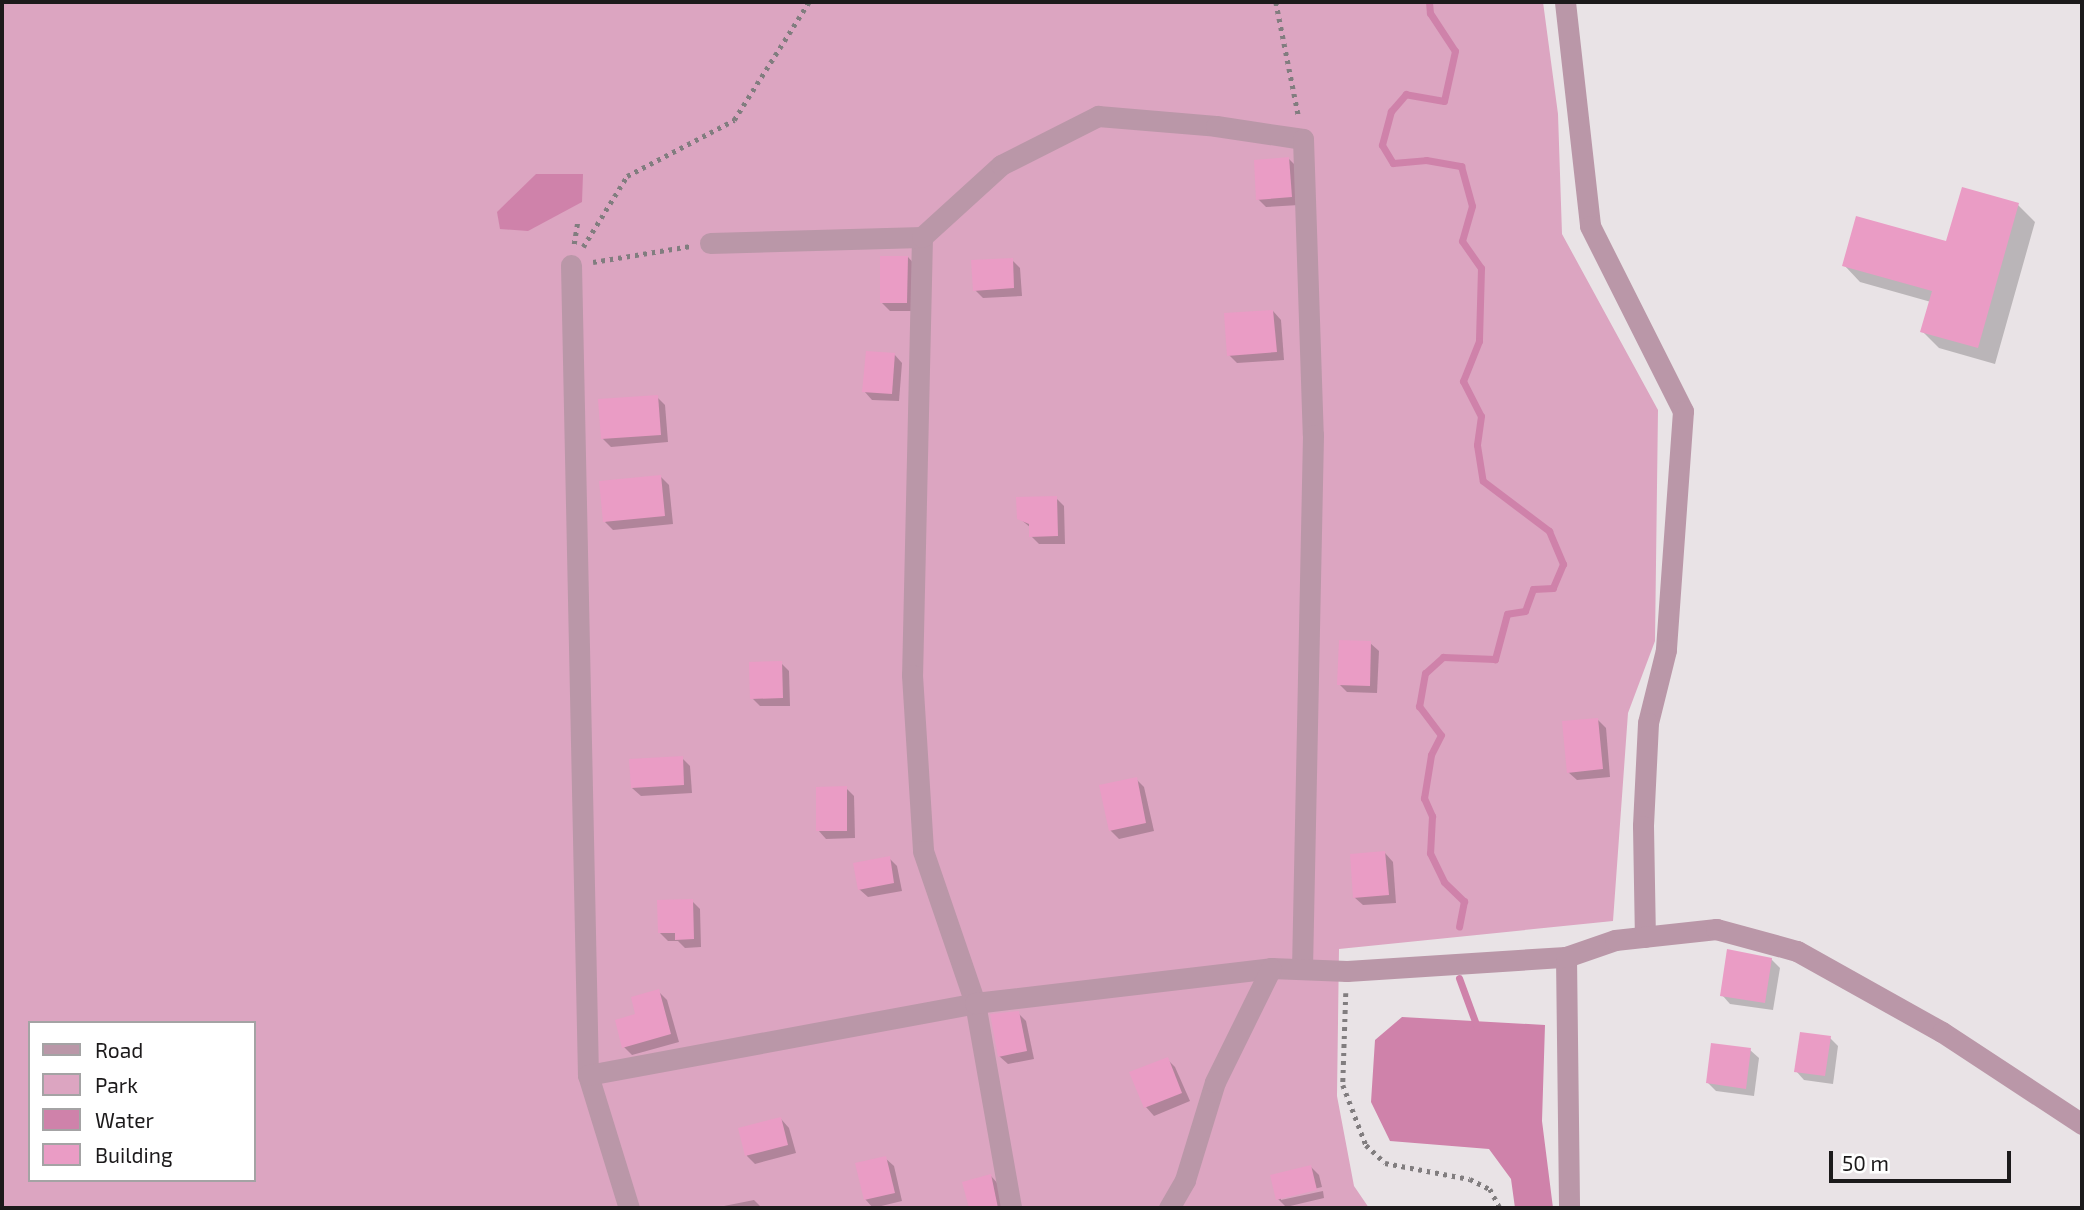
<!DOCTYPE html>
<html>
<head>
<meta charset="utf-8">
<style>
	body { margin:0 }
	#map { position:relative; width:2084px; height:1210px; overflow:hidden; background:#e9e3e6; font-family:"Exo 2",sans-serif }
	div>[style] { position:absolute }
	.green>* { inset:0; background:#dca5c1 }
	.water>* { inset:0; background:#cf82aa }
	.shadow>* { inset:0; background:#0003 }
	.stream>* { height:7px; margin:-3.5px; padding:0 3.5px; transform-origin:3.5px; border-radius:3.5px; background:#cf82aa }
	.building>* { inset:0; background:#ea9cc5 }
	.path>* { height:4.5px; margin-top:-2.25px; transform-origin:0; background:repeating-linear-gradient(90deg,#817d7f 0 3.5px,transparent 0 8.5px) }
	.minor>* { height:21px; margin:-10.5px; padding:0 10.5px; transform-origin:10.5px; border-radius:10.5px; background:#ba97a8 }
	span { translate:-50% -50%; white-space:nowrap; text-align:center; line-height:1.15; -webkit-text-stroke:7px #fff; paint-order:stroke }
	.frame { position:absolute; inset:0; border:4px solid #1c1a1b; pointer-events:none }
	.legend { position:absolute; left:28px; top:1021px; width:228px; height:161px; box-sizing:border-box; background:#fff; border:2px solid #a4a3a4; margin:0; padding:9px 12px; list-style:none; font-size:21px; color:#1c1a1b }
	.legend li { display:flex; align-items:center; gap:14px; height:35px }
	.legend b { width:35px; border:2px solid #a4a3a4 }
	.scale { position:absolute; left:1829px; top:1151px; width:182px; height:32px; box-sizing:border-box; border:4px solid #1c1a1b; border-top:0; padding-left:9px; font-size:21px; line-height:24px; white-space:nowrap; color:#1c1a1b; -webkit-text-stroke:5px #fff; paint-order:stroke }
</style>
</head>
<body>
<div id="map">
	<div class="green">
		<i style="clip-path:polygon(evenodd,2px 2px,1543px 2px,1558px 114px,1562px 234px,1658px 410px,1655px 641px,1628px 713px,1613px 921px,1339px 949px,1337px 1096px,1354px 1186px,1369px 1208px,2px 1208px,2px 2px,30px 1023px,254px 1023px,254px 1180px,30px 1180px,30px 1023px)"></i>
	</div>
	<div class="water">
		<i style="clip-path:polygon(536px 174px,583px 174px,582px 202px,528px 231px,500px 229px,497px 212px)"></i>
		<i style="clip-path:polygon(1402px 1017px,1545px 1025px,1542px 1121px,1553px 1208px,1515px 1208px,1511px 1179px,1489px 1149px,1390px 1141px,1371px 1102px,1375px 1040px)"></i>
	</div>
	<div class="shadow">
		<i style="clip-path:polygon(1289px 159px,1297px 167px,1299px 205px,1266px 207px,1258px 199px)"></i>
		<i style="clip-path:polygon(2018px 205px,2035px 222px,1995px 364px,1939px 348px,1922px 331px,1931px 302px,1860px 282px,1844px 265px,1948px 243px)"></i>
		<i style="clip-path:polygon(908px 257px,916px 266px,915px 311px,890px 311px,882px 303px)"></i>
		<i style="clip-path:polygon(1012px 260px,1020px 268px,1022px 296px,983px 298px,975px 290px)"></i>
		<i style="clip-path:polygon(1273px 311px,1281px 320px,1284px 360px,1237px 363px,1229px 355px)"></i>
		<i style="clip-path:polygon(894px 354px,902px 363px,899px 401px,872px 400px,864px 391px)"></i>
		<i style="clip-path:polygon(657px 397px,665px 405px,668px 442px,611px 447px,602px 438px)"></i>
		<i style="clip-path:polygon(661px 477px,669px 485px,673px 524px,613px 530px,605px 522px)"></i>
		<i style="clip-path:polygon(1056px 498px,1064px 506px,1065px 544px,1039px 544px,1031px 536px,1031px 528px,1019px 518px)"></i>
		<i style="clip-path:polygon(1370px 643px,1379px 651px,1377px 693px,1347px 692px,1339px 684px)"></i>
		<i style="clip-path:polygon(781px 663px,789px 671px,790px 706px,760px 706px,752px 698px)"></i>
		<i style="clip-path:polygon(1597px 719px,1606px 728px,1610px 777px,1577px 780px,1568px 772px)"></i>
		<i style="clip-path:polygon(682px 758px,690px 766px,692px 793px,641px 796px,632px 788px)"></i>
		<i style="clip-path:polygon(1136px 779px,1144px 787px,1154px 831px,1119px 839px,1110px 830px)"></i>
		<i style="clip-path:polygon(846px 788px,854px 796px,855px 838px,826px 839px,818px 830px)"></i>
		<i style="clip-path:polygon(1385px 853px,1393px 862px,1396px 903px,1363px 905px,1354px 897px)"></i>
		<i style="clip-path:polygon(889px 858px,897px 866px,902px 891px,868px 897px,859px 889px)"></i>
		<i style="clip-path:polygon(692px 901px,700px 909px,701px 947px,685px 948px,678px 941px,668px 941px,660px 933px)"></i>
		<i style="clip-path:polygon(1771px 959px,1780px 968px,1773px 1010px,1730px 1004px,1722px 995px)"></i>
		<i style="clip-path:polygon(658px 991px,667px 1000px,679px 1042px,632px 1055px,624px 1047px,637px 1016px)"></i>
		<i style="clip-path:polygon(1018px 1013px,1026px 1021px,1034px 1059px,1008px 1064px,999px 1056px)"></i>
		<i style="clip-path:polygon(1830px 1038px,1838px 1046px,1833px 1084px,1804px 1080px,1796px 1071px)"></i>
		<i style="clip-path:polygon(1750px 1050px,1759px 1058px,1754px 1096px,1716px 1091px,1708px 1083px)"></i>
		<i style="clip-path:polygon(1167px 1059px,1175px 1067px,1190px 1101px,1154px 1116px,1146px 1107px,1132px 1073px)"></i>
		<i style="clip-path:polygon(781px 1119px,789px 1128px,796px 1153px,755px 1164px,747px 1156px,740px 1130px)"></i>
		<i style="clip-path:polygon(885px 1158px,894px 1166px,902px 1201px,873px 1208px,865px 1199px)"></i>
		<i style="clip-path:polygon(1311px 1167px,1319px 1175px,1322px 1187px,1281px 1197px,1281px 1200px,1323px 1191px,1324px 1198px,1286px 1207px,1278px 1199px)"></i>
		<i style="clip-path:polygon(991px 1176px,999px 1185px,1004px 1208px,971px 1208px,964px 1183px)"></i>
		<i style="clip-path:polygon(754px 1200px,762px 1208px,719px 1208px,719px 1207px)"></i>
	</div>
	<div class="stream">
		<i style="left:1429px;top:2px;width:11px;rotate:85deg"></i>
		<i style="left:1430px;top:13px;width:45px;rotate:56.7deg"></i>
		<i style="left:1455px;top:51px;width:51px;rotate:102.4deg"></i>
		<i style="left:1444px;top:101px;width:39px;rotate:-170deg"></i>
		<i style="left:1406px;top:94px;width:23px;rotate:131deg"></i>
		<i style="left:1391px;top:111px;width:35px;rotate:105deg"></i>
		<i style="left:1382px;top:145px;width:21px;rotate:59deg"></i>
		<i style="left:1393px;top:163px;width:33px;rotate:-5deg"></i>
		<i style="left:1426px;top:160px;width:36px;rotate:10deg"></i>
		<i style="left:1461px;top:166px;width:41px;rotate:74.6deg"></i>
		<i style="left:1472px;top:206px;width:36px;rotate:106deg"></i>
		<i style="left:1462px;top:241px;width:33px;rotate:55deg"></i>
		<i style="left:1481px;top:268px;width:73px;rotate:91.6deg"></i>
		<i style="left:1479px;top:341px;width:43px;rotate:111.8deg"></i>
		<i style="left:1463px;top:381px;width:39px;rotate:63deg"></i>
		<i style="left:1481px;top:416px;width:29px;rotate:98deg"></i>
		<i style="left:1477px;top:445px;width:36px;rotate:81deg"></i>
		<i style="left:1483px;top:481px;width:83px;rotate:37.1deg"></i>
		<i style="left:1549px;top:531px;width:36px;rotate:67deg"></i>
		<i style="left:1563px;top:564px;width:26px;rotate:113deg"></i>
		<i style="left:1553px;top:588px;width:20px;rotate:177deg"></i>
		<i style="left:1533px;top:589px;width:23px;rotate:110deg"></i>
		<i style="left:1525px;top:611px;width:18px;rotate:171deg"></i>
		<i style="left:1507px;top:614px;width:47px;rotate:104.9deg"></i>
		<i style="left:1495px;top:659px;width:52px;rotate:-177.8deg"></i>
		<i style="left:1443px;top:657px;width:24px;rotate:138deg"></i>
		<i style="left:1425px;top:673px;width:34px;rotate:100deg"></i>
		<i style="left:1419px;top:706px;width:36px;rotate:53deg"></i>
		<i style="left:1441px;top:735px;width:22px;rotate:117deg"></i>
		<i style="left:1431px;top:755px;width:44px;rotate:99.2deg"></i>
		<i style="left:1424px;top:798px;width:20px;rotate:66deg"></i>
		<i style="left:1432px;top:816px;width:37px;rotate:93deg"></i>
		<i style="left:1430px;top:853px;width:32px;rotate:64deg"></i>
		<i style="left:1444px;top:882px;width:28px;rotate:44deg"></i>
		<i style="left:1464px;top:901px;width:26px;rotate:101deg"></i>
		<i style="left:1459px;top:978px;width:52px;rotate:69.8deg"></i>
	</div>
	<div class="building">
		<i style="clip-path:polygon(1289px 157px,1292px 197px,1256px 200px,1254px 160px)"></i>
		<i style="clip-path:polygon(1962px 187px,2019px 203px,1978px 348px,1920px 332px,1932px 291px,1842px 266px,1856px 216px,1946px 241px)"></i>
		<i style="clip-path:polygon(880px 256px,908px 256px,907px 303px,880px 303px)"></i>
		<i style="clip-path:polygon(1013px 258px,1014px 288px,973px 291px,971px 260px)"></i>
		<i style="clip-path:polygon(1273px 310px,1277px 352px,1227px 356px,1224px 313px)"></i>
		<i style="clip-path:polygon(866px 351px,895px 353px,892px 394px,862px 392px)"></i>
		<i style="clip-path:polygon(658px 395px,661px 435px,601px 439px,598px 399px)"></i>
		<i style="clip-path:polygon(661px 475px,665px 516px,603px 522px,599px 481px)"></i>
		<i style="clip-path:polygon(1057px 496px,1058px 536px,1029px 537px,1029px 524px,1017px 519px,1016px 497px)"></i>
		<i style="clip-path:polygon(1339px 640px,1371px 641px,1370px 686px,1337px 685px)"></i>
		<i style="clip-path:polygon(782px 661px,783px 698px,750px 699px,749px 662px)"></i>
		<i style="clip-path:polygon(1598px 718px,1603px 769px,1567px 773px,1562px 721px)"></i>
		<i style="clip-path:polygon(683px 756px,684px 785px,631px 788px,629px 759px)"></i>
		<i style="clip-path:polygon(1137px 777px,1146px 823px,1109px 831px,1099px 785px)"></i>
		<i style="clip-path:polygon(847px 786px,847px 831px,816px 831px,816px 787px)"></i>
		<i style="clip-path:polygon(1385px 851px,1389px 895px,1353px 898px,1350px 854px)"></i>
		<i style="clip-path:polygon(890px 856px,894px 883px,858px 890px,853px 863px)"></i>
		<i style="clip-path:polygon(693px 899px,694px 939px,675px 940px,675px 933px,658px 933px,657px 900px)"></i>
		<i style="clip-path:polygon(1727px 949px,1772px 958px,1765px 1003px,1720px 996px)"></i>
		<i style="clip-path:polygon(659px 989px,671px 1034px,622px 1048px,615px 1020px,635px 1014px,631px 997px)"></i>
		<i style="clip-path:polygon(1019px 1011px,1027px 1051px,998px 1057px,990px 1014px)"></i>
		<i style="clip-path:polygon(1800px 1032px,1831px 1036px,1825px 1076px,1794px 1072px)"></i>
		<i style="clip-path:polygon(1711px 1043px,1751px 1048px,1746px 1089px,1706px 1083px)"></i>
		<i style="clip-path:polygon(1168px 1057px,1182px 1093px,1144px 1108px,1129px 1072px)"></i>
		<i style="clip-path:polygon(781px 1117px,788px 1145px,745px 1156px,738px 1128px)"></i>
		<i style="clip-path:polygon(886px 1156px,895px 1193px,864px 1200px,855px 1163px)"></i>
		<i style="clip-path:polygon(1311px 1165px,1317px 1190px,1276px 1200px,1270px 1175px)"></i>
		<i style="clip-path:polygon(991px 1174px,998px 1208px,969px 1208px,962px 1182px)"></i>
	</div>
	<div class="path">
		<i style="left:1276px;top:2px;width:118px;rotate:78.8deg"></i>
		<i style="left:574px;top:244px;width:24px;rotate:-81deg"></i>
		<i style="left:583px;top:247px;width:84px;rotate:-58.2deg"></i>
		<i style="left:627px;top:176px;width:121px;rotate:-27.6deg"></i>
		<i style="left:734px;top:120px;width:140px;rotate:-57.6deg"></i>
		<i style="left:593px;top:262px;width:99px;rotate:-9.3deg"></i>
		<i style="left:1346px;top:993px;width:92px;rotate:91.9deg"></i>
		<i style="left:1343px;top:1085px;width:64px;rotate:69deg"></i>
		<i style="left:1366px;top:1145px;width:26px;rotate:43deg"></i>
		<i style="left:1385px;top:1163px;width:86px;rotate:10.7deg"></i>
		<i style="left:1470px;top:1179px;width:22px;rotate:27deg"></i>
		<i style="left:1490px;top:1189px;width:21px;rotate:62deg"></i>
	</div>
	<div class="minor">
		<i style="left:1565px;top:2px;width:225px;rotate:83.6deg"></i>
		<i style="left:1590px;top:226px;width:207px;rotate:63.3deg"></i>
		<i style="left:1683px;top:411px;width:240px;rotate:94.1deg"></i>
		<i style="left:1666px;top:650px;width:75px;rotate:103.9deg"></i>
		<i style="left:1648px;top:723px;width:103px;rotate:92.8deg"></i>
		<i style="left:1643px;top:826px;width:111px;rotate:89deg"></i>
		<i style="left:922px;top:237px;width:438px;rotate:91.3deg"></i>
		<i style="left:912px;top:675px;width:176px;rotate:86.4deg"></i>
		<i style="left:923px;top:851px;width:161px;rotate:71.1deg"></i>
		<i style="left:975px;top:1003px;width:208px;rotate:80deg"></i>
		<i style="left:710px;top:243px;width:212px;rotate:-1.6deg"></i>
		<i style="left:922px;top:237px;width:107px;rotate:-42.3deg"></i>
		<i style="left:1001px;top:165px;width:109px;rotate:-26.8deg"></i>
		<i style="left:1098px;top:116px;width:118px;rotate:4.8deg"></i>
		<i style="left:1216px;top:126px;width:88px;rotate:8.5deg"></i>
		<i style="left:1303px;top:139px;width:296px;rotate:88.1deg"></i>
		<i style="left:1313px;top:435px;width:533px;rotate:91.18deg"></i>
		<i style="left:571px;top:265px;width:810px;rotate:88.8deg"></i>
		<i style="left:588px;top:1075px;width:139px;rotate:72.9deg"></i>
		<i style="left:1566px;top:957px;width:251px;rotate:89.3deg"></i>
		<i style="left:588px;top:1075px;width:394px;rotate:-10.5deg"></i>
		<i style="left:975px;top:1003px;width:298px;rotate:-6.7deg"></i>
		<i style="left:1271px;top:968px;width:76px;rotate:2.3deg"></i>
		<i style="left:1347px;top:971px;width:219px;rotate:-3.7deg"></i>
		<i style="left:1566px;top:957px;width:52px;rotate:-19.1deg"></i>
		<i style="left:1615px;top:940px;width:102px;rotate:-6.2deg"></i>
		<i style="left:1716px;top:929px;width:84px;rotate:15.2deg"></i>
		<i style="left:1797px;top:951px;width:166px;rotate:29.2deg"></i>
		<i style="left:1942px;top:1032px;width:168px;rotate:33.3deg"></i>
		<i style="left:1169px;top:1208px;width:32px;rotate:-60deg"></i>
		<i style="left:1185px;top:1180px;width:102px;rotate:-73deg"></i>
		<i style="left:1215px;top:1082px;width:127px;rotate:-63.8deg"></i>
	</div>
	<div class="frame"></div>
	<ul class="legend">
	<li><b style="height:9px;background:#ba97a8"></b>Road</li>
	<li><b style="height:19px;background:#dca5c1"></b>Park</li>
	<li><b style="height:19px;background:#cf82aa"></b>Water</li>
	<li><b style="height:19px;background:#ea9cc5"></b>Building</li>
	</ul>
	<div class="scale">50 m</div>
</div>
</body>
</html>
